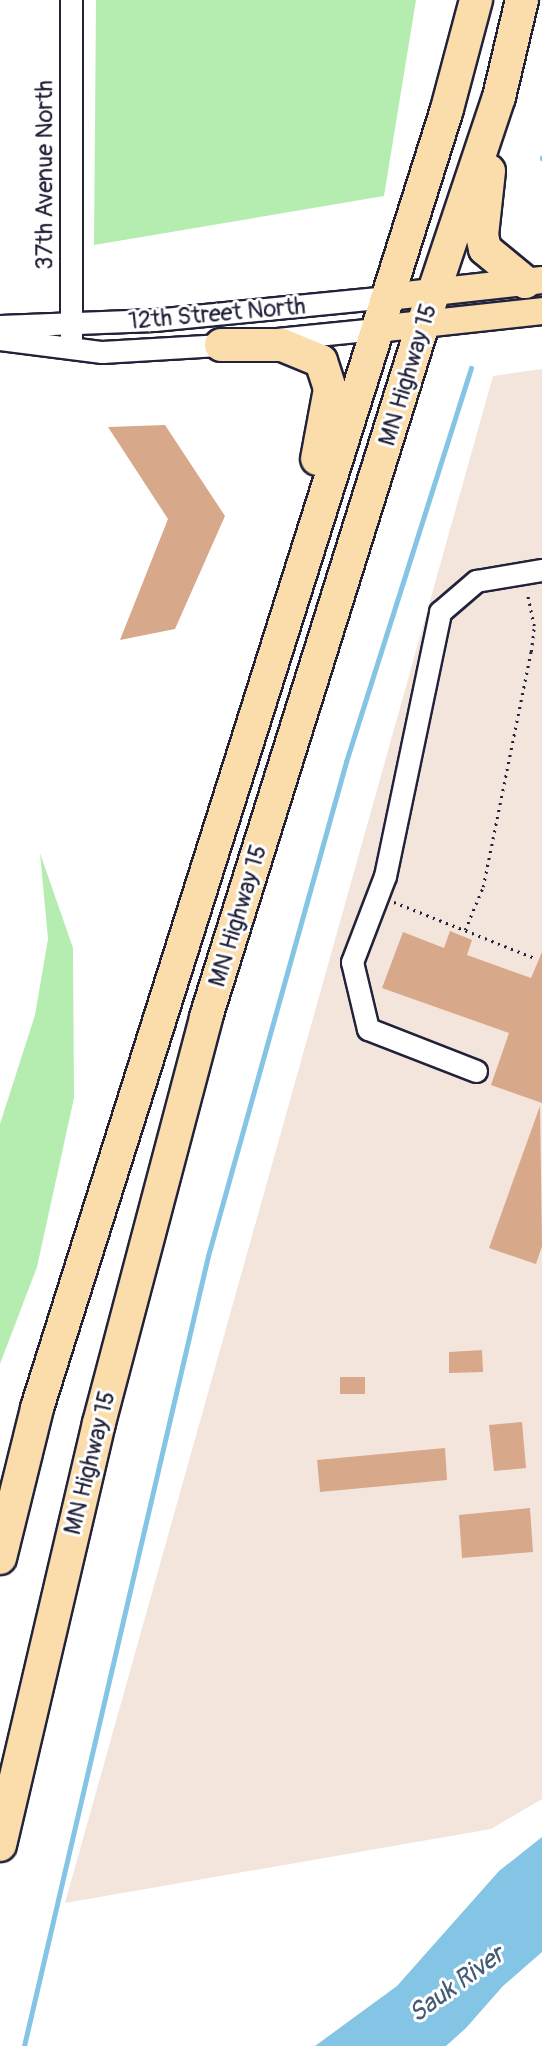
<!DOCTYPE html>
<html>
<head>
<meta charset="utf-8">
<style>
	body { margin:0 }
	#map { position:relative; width:542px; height:2046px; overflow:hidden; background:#fff; font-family:Pangolin,sans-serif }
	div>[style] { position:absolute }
	.built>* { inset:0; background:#f3e5dc }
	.green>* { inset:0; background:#b5edb1 }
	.water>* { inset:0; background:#84c5e5 }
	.stream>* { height:4.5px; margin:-2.25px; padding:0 2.25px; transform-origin:2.25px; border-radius:2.25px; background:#84c5e5 }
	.building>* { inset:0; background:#d7a889 }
	.path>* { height:2.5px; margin-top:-1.25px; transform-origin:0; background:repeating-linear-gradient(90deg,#22223b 0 2px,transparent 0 7px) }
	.roads { filter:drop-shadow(2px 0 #22223b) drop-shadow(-2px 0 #22223b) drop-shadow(0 2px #22223b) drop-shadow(0 -2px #22223b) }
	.minor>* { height:21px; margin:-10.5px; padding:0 10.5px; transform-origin:10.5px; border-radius:10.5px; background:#fff }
	.major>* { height:26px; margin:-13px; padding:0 13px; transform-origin:13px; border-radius:13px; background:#faddab }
	.highway>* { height:32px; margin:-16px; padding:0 16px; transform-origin:16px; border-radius:16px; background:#faddab }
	span { translate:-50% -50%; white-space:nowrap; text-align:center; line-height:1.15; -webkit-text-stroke:6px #fff; paint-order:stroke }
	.street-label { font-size:24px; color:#22223b }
	.water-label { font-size:26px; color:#445b76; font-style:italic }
</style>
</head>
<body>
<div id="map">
	<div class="built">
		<i style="clip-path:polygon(542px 369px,542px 1799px,491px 1829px,65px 1903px,493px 376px)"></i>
	</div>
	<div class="green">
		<i style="clip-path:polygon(96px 0,416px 0,384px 196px,94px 245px)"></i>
		<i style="clip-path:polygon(40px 853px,73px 948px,74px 1098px,37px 1267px,0 1364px,0 1124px,35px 1015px,48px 939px)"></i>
	</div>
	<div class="water">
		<i style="clip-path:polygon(542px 1837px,542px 1952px,503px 1986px,466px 2028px,446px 2046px,315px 2046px,397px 1986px,499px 1871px)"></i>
	</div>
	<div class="stream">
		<i style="left:542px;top:159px;width:1px;rotate:-90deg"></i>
		<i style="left:24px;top:2046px;width:811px;rotate:-76.89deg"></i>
		<i style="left:208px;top:1256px;width:513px;rotate:-74.39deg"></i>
		<i style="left:346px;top:762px;width:413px;rotate:-72.4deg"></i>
	</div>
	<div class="building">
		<i style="clip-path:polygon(165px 425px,225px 516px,175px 629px,120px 640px,168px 519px,108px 427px)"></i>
		<i style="clip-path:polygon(450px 931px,472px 940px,467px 955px,531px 978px,542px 952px,542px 1103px,491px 1085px,509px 1033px,382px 988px,403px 932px,444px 948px)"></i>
		<i style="clip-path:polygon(540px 1106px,542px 1246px,536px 1264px,489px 1248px)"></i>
		<i style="clip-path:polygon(482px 1350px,483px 1372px,449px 1373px,449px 1352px)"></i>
		<i style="clip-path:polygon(340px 1377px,365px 1377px,365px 1394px,340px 1394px)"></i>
		<i style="clip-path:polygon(522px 1422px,526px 1468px,494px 1471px,489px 1425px)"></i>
		<i style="clip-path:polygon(445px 1448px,447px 1480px,320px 1492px,317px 1460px)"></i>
		<i style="clip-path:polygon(530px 1508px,533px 1552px,462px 1558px,459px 1515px)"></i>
	</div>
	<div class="path">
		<i style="left:394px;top:902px;width:152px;rotate:21.7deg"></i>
		<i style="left:465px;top:930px;width:47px;rotate:-67.3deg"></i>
		<i style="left:483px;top:887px;width:240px;rotate:-78.5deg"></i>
		<i style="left:531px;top:652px;width:26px;rotate:-83deg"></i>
		<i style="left:534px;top:626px;width:35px;rotate:-102deg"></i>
	</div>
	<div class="roads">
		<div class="minor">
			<i style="left:71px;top:0;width:338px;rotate:90deg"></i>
			<i style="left:0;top:326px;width:154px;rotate:-2.2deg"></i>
			<i style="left:154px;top:320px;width:235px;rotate:-5.6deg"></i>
			<i style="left:0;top:339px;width:103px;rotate:7.3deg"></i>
			<i style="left:102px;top:352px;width:133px;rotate:-3.4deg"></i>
			<i style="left:277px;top:339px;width:100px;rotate:-5.7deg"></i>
			<i style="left:476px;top:1071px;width:116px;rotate:-158.7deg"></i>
			<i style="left:368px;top:1029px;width:69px;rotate:-103.4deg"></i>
			<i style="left:352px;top:962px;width:92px;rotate:-69deg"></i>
			<i style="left:385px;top:876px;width:270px;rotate:-78.2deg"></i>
			<i style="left:440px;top:612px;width:48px;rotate:-40.7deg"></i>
			<i style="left:476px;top:581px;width:67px;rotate:-9.5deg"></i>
		</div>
		<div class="major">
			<i style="left:388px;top:297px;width:155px;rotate:-6.3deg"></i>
			<i style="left:377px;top:329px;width:166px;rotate:-6.2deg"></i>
		</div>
		<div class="highway">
			<i style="left:489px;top:171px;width:64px;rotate:96.2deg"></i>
			<i style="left:482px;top:235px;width:14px;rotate:78deg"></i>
			<i style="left:485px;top:249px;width:52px;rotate:39.5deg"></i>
			<i style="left:221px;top:345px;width:61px"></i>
			<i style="left:282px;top:345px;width:42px;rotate:22.3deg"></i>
			<i style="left:321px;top:361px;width:29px;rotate:72deg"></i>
			<i style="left:330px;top:389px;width:71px;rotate:100.5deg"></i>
			<i style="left:0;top:1558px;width:154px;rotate:-76.1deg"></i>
			<i style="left:37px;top:1408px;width:1362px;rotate:-72.48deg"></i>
			<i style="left:447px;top:109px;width:113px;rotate:-75.1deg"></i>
			<i style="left:0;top:1845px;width:433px;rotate:-76.8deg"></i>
			<i style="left:99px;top:1423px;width:420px;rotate:-75.2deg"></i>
			<i style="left:206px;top:1017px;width:726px;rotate:-72.61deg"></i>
			<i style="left:423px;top:324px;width:239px;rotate:-71.5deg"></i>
			<i style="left:499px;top:97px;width:100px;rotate:-76.7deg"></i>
		</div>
	</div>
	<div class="street-label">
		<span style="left:45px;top:175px;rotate:-90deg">37th Avenue North</span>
		<span style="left:217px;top:314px;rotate:-5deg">12th Street North</span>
		<span style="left:408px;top:375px;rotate:-73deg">MN Highway 15</span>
		<span style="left:238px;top:916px;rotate:-73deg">MN Highway 15</span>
		<span style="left:90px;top:1463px;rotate:-76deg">MN Highway 15</span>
	</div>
	<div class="water-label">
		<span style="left:457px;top:1985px;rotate:-36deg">Sauk River</span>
	</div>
</div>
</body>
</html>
